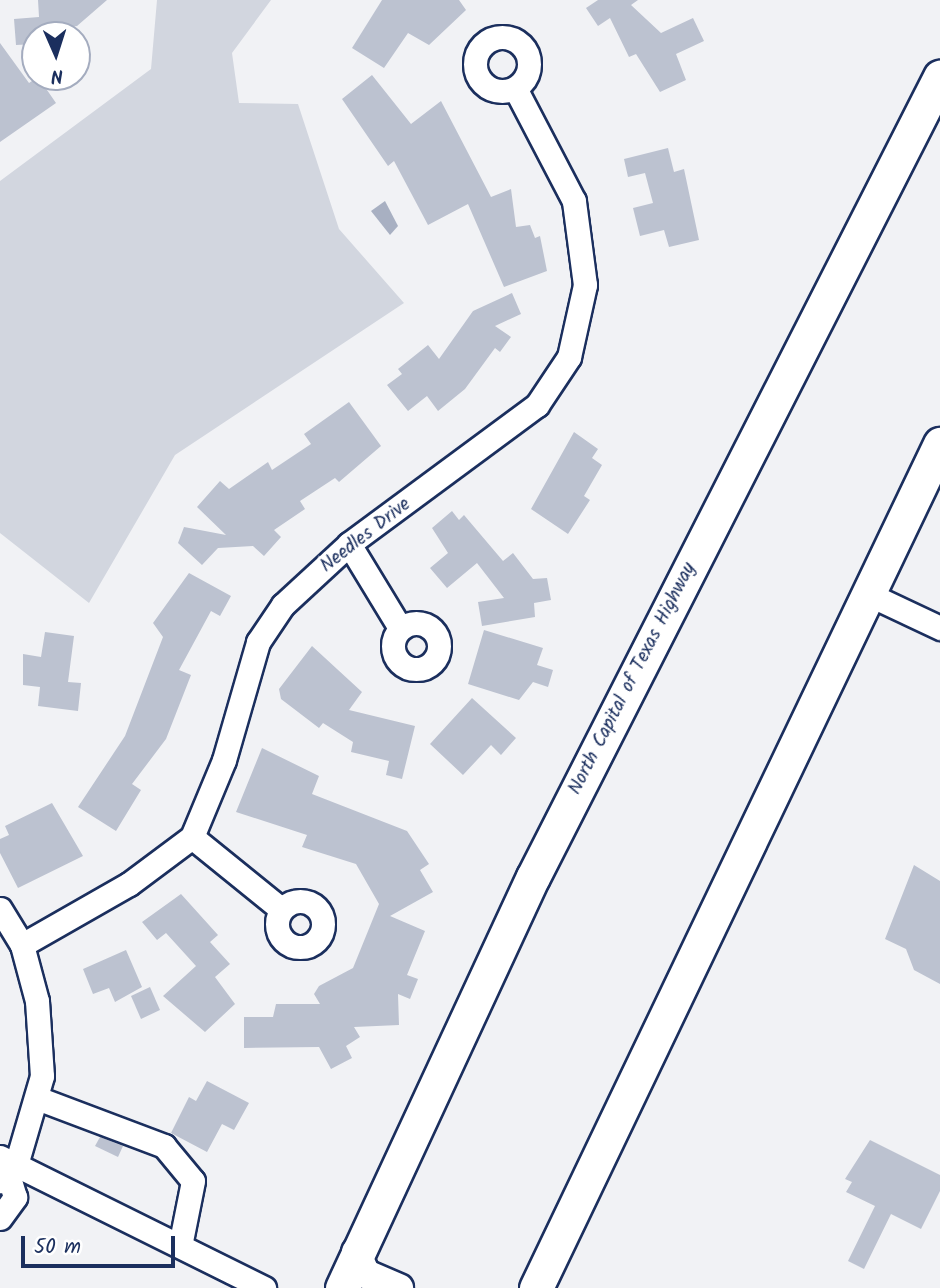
<!DOCTYPE html>
<html>
<head>
<meta charset="utf-8">
<style>
	body { margin:0 }
	#map { position:relative; width:940px; height:1288px; overflow:hidden; background:#f1f2f5; font-family:Kalam,sans-serif }
	div>[style] { position:absolute }
	.green>* { inset:0; background:#d2d6df }
	.water>* { inset:0; background:#a8b0c2 }
	.building>* { inset:0; background:#bcc2d0 }
	.roads { filter:drop-shadow(2px 0 #1b2f5e) drop-shadow(-2px 0 #1b2f5e) drop-shadow(0 2px #1b2f5e) drop-shadow(0 -2px #1b2f5e) }
	.minor>* { height:23px; margin:-11.5px; padding:0 11.5px; transform-origin:11.5px; border-radius:11.5px; background:#fff }
	.minor>.ring { margin:-11.5px; padding:0; box-sizing:content-box; background:none; border:23px solid #fff; border-radius:50% }
	.major>* { height:28px; margin:-14px; padding:0 14px; transform-origin:14px; border-radius:14px; background:#fff }
	.highway>* { height:33px; margin:-16.5px; padding:0 16.5px; transform-origin:16.5px; border-radius:16.5px; background:#fff }
	span { translate:-50% -50%; white-space:nowrap; text-align:center; line-height:1.15; -webkit-text-stroke:5px #fff; paint-order:stroke }
	.street-label { font-size:19px; color:#1b2f5e }
	.north { position:absolute; left:21px; top:21px; width:70px; height:70px; box-sizing:border-box; background:#fff; border:2px solid #a4acbf; border-radius:50%; rotate:177deg; font-size:19px; font-weight:700; line-height:28px; text-align:center; color:#1b2f5e }
	.north::after { content:''; display:block; margin:auto; width:24px; height:32px; background:#1b2f5e; clip-path:polygon(50% 0,100% 100%,50% 72%,0 100%) }
	.scale { position:absolute; left:21px; top:1236px; width:154px; height:32px; box-sizing:border-box; border:4px solid #1b2f5e; border-top:0; padding-left:9px; font-size:21px; line-height:24px; white-space:nowrap; color:#1b2f5e; -webkit-text-stroke:5px #fff; paint-order:stroke }
</style>
</head>
<body>
<div id="map">
	<div class="green">
		<i style="clip-path:polygon(157px 0,271px 0,232px 53px,239px 103px,298px 104px,339px 229px,404px 303px,175px 455px,89px 603px,0 533px,0 181px,151px 69px)"></i>
	</div>
	<div class="water">
		<i style="clip-path:polygon(385px 201px,398px 226px,390px 235px,371px 211px)"></i>
	</div>
	<div class="building">
		<i style="clip-path:polygon(38px 0,107px 0,77px 26px,43px 31px,35px 44px,16px 45px,14px 19px,39px 17px)"></i>
		<i style="clip-path:polygon(382px 0,459px 0,466px 10px,429px 45px,408px 33px,384px 68px,352px 48px)"></i>
		<i style="clip-path:polygon(598px 0,638px 0,631px 5px,661px 33px,693px 18px,704px 41px,676px 54px,686px 80px,660px 92px,636px 54px,629px 57px,610px 18px,598px 26px,586px 8px)"></i>
		<i style="clip-path:polygon(0 43px,29px 83px,38px 77px,56px 103px,0 142px)"></i>
		<i style="clip-path:polygon(372px 75px,411px 124px,441px 101px,491px 197px,511px 189px,516px 227px,530px 225px,535px 238px,540px 236px,547px 271px,504px 287px,468px 204px,428px 225px,394px 161px,388px 166px,342px 99px)"></i>
		<i style="clip-path:polygon(668px 148px,674px 172px,684px 169px,699px 240px,669px 247px,664px 230px,640px 236px,633px 208px,653px 203px,645px 173px,628px 177px,624px 159px)"></i>
		<i style="clip-path:polygon(512px 293px,521px 314px,495px 326px,511px 337px,500px 352px,495px 348px,465px 389px,438px 411px,427px 396px,408px 411px,387px 385px,402px 374px,398px 369px,428px 345px,439px 359px,473px 311px)"></i>
		<i style="clip-path:polygon(349px 402px,381px 446px,339px 482px,335px 478px,300px 501px,305px 509px,274px 530px,281px 537px,264px 556px,253px 546px,218px 548px,202px 565px,178px 543px,184px 527px,226px 535px,197px 507px,220px 481px,229px 489px,268px 462px,272px 470px,311px 444px,304px 434px)"></i>
		<i style="clip-path:polygon(574px 432px,598px 449px,592px 458px,602px 465px,584px 496px,590px 500px,568px 534px,531px 509px)"></i>
		<i style="clip-path:polygon(452px 511px,459px 520px,464px 515px,503px 561px,513px 553px,533px 579px,547px 578px,551px 600px,534px 603px,535px 617px,482px 626px,478px 602px,504px 598px,477px 563px,447px 588px,430px 568px,448px 553px,432px 528px)"></i>
		<i style="clip-path:polygon(189px 573px,231px 596px,220px 616px,211px 611px,179px 670px,191px 675px,166px 739px,132px 784px,141px 790px,116px 831px,78px 807px,125px 736px,163px 637px,153px 623px)"></i>
		<i style="clip-path:polygon(484px 630px,543px 648px,537px 665px,553px 670px,548px 687px,533px 682px,519px 700px,468px 684px)"></i>
		<i style="clip-path:polygon(45px 632px,74px 636px,68px 682px,81px 683px,78px 711px,38px 706px,40px 687px,23px 685px,23px 654px,41px 657px)"></i>
		<i style="clip-path:polygon(312px 646px,362px 692px,349px 710px,415px 726px,402px 779px,386px 775px,389px 761px,351px 752px,353px 742px,323px 723px,319px 728px,281px 699px,279px 689px)"></i>
		<i style="clip-path:polygon(472px 698px,516px 738px,501px 755px,491px 745px,463px 775px,430px 744px)"></i>
		<i style="clip-path:polygon(262px 748px,319px 776px,312px 794px,407px 831px,429px 864px,420px 870px,433px 892px,390px 916px,425px 931px,407px 975px,418px 979px,410px 999px,398px 994px,399px 1025px,354px 1027px,360px 1037px,346px 1046px,352px 1058px,331px 1069px,319px 1047px,244px 1048px,244px 1017px,273px 1017px,276px 1004px,320px 1004px,314px 994px,319px 986px,353px 968px,379px 904px,356px 864px,302px 847px,307px 835px,236px 812px)"></i>
		<i style="clip-path:polygon(52px 803px,83px 856px,18px 888px,0 853px,0 839px,9px 835px,5px 826px)"></i>
		<i style="clip-path:polygon(914px 865px,940px 881px,940px 984px,914px 970px,906px 949px,885px 939px)"></i>
		<i style="clip-path:polygon(181px 894px,218px 935px,210px 942px,230px 964px,215px 977px,235px 1004px,205px 1032px,163px 996px,196px 966px,166px 933px,157px 940px,142px 922px)"></i>
		<i style="clip-path:polygon(126px 950px,142px 987px,115px 1002px,109px 988px,93px 994px,83px 969px)"></i>
		<i style="clip-path:polygon(150px 987px,160px 1010px,141px 1019px,131px 996px)"></i>
		<i style="clip-path:polygon(207px 1081px,249px 1103px,234px 1130px,222px 1124px,207px 1152px,171px 1133px,189px 1097px,196px 1101px)"></i>
		<i style="clip-path:polygon(100px 1137px,123px 1146px,118px 1157px,95px 1146px)"></i>
		<i style="clip-path:polygon(870px 1140px,940px 1175px,940px 1191px,921px 1229px,891px 1214px,864px 1269px,848px 1261px,875px 1206px,846px 1192px,852px 1182px,845px 1179px)"></i>
	</div>
	<div class="roads">
		<div class="minor">
			<i class="ring" style="left:475px;top:37px;width:31px;height:31px"></i>
			<i style="left:349px;top:544px;width:98px;rotate:58.7deg"></i>
			<i style="left:866px;top:593px;width:82px;rotate:25.3deg"></i>
			<i class="ring" style="left:393px;top:623px;width:23px;height:23px"></i>
			<i style="left:192px;top:837px;width:114px;rotate:39deg"></i>
			<i class="ring" style="left:277px;top:901px;width:23px;height:23px"></i>
			<i style="left:0;top:909px;width:42px;rotate:58.6deg"></i>
			<i style="left:22px;top:945px;width:58px;rotate:75deg"></i>
			<i style="left:37px;top:1001px;width:75px;rotate:86.2deg"></i>
			<i style="left:42px;top:1076px;width:93px;rotate:106.3deg"></i>
			<i style="left:16px;top:1165px;width:23px;rotate:135deg"></i>
			<i style="left:22px;top:945px;width:123px;rotate:-29.7deg"></i>
			<i style="left:129px;top:884px;width:79px;rotate:-36.7deg"></i>
			<i style="left:192px;top:837px;width:83px;rotate:-67.4deg"></i>
			<i style="left:224px;top:760px;width:123px;rotate:-73.9deg"></i>
			<i style="left:258px;top:642px;width:45px;rotate:-56deg"></i>
			<i style="left:283px;top:605px;width:90px;rotate:-42.7deg"></i>
			<i style="left:349px;top:544px;width:234px;rotate:-36.5deg"></i>
			<i style="left:537px;top:405px;width:58px;rotate:-56.3deg"></i>
			<i style="left:569px;top:357px;width:74px;rotate:-77.5deg"></i>
			<i style="left:585px;top:285px;width:85px;rotate:-97.5deg"></i>
			<i style="left:574px;top:201px;width:127px;rotate:-117.6deg"></i>
			<i style="left:37px;top:1098px;width:136px;rotate:20.7deg"></i>
			<i style="left:164px;top:1146px;width:45px;rotate:50.4deg"></i>
			<i style="left:193px;top:1181px;width:66px;rotate:101.3deg"></i>
			<i style="left:0;top:1157px;width:295px;rotate:26.4deg"></i>
			<i style="left:0;top:1218px;width:26px;rotate:-54deg"></i>
			<i style="left:15px;top:1197px;width:21px;rotate:-107deg"></i>
		</div>
		<div class="major">
			<i style="left:356px;top:1252px;width:24px;rotate:66deg"></i>
			<i style="left:366px;top:1274px;width:36px;rotate:23deg"></i>
		</div>
		<div class="highway">
			<i style="left:342px;top:1288px;width:453px;rotate:-65.1deg"></i>
			<i style="left:533px;top:877px;width:898px;rotate:-63.04deg"></i>
			<i style="left:536px;top:1288px;width:936px;rotate:-64.42deg"></i>
		</div>
	</div>
	<div class="street-label">
		<span style="left:366px;top:536px;rotate:-38deg">Needles Drive</span>
		<span style="left:633px;top:679px;rotate:-63deg">North Capital of Texas Highway</span>
	</div>
	<div class="north">N</div>
	<div class="scale">50 m</div>
</div>
</body>
</html>
